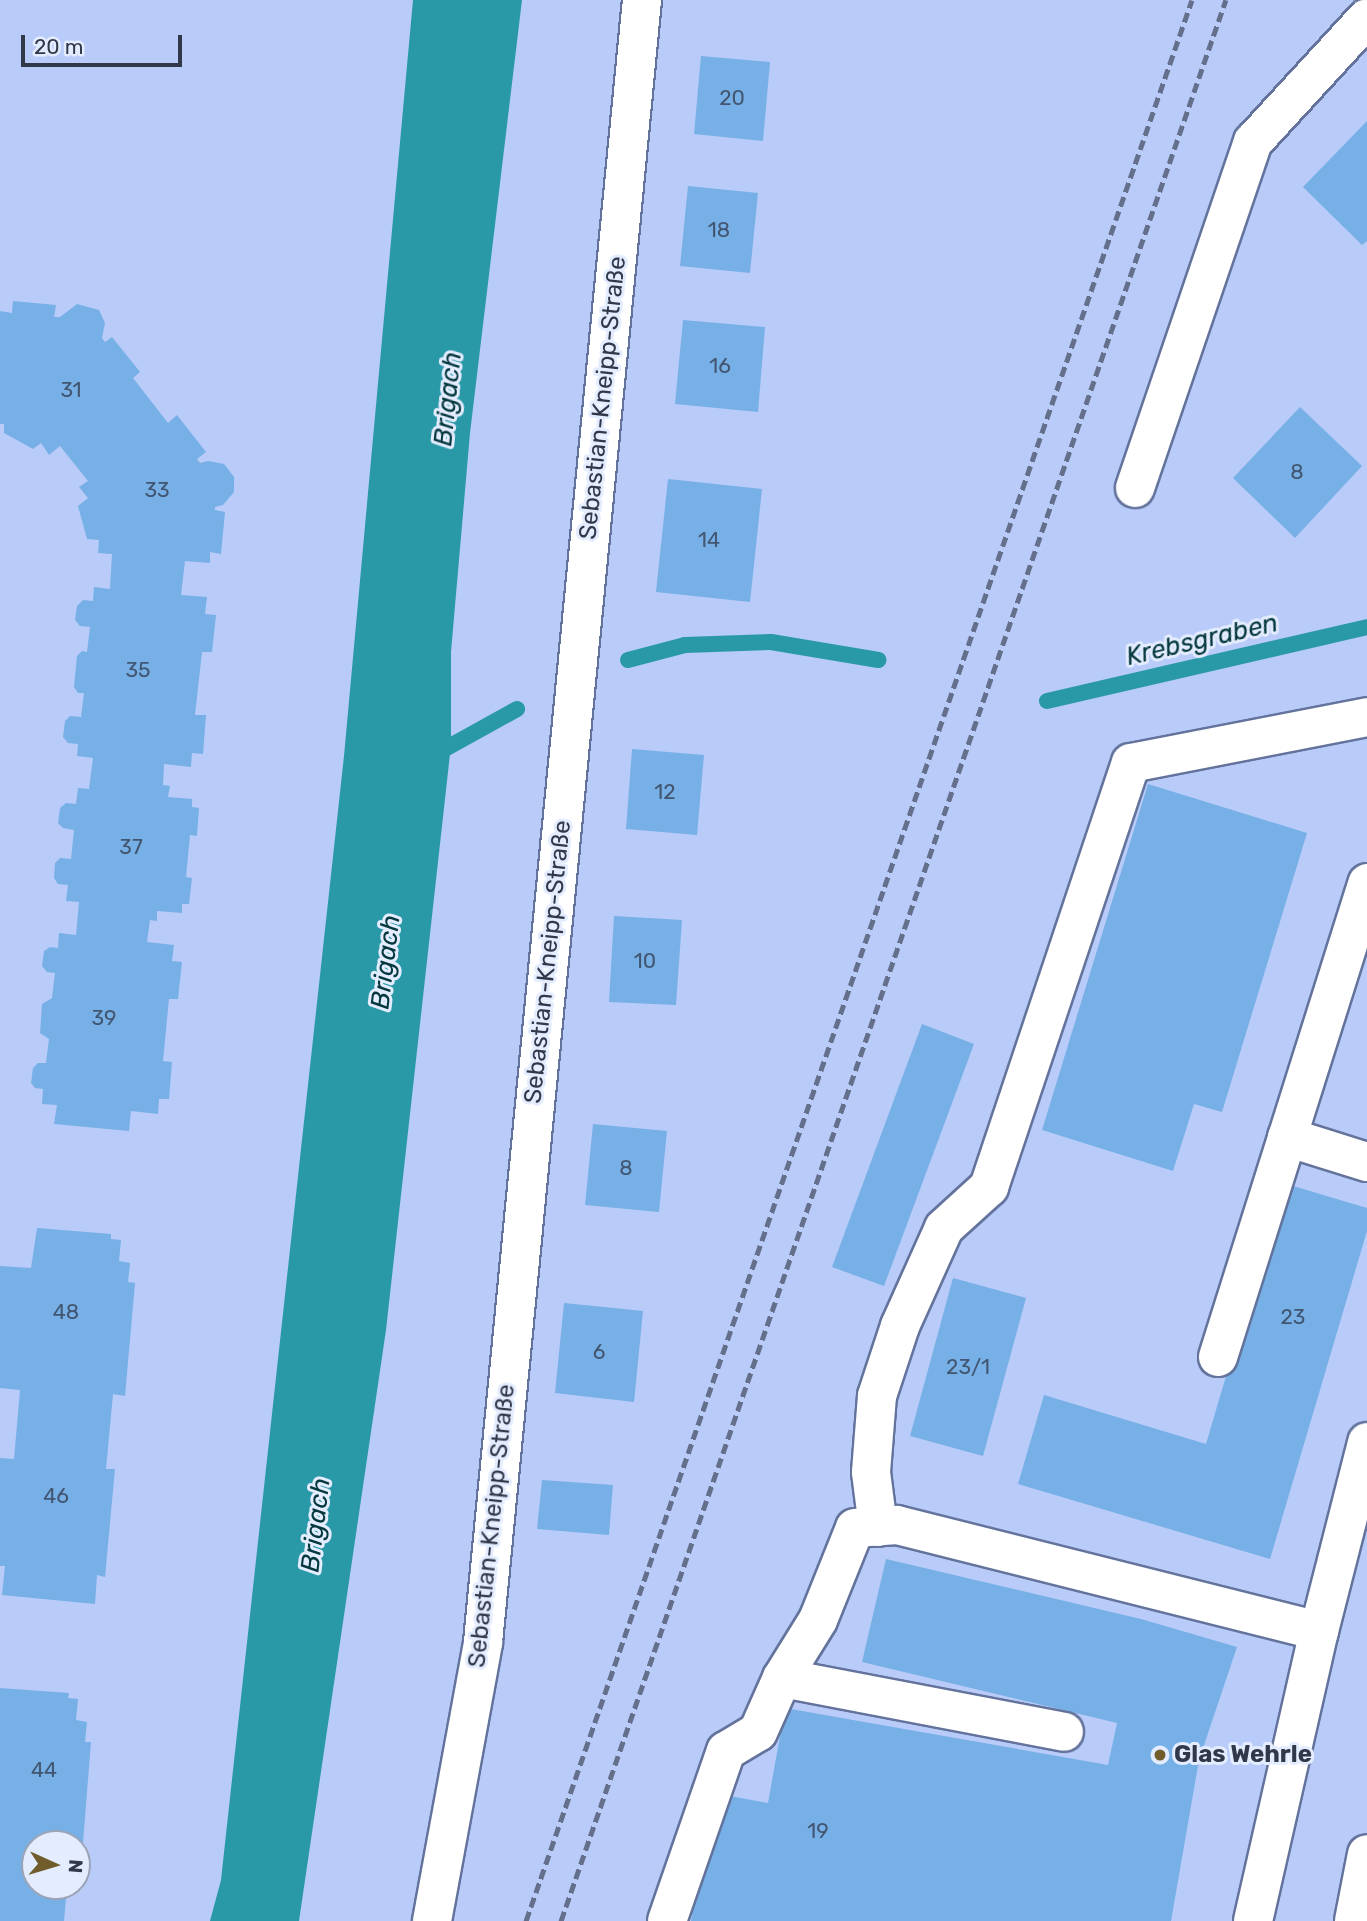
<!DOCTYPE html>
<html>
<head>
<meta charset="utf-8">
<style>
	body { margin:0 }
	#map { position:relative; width:1367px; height:1921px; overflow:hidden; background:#b9cbf8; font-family:Rubik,sans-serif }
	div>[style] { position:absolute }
	.water>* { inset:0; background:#2999a8 }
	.stream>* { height:16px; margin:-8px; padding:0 8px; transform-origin:8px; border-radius:8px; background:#2999a8 }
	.building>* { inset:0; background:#77b0e6 }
	.roads { filter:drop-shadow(2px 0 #63739c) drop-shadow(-2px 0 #63739c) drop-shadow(0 2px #63739c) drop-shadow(0 -2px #63739c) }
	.minor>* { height:38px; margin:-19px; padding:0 19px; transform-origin:19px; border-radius:19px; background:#fff }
	.rail>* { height:5px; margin-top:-2.5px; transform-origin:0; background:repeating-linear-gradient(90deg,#646f8b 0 10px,transparent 0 15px) }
	.dots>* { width:19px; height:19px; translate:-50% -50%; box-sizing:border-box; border:4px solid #e4ecff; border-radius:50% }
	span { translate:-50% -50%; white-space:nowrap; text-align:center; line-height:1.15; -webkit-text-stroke:6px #e4ecff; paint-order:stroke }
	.number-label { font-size:21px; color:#425671 }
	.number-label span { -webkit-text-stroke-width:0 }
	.street-label { font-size:24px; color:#31384a }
	.poi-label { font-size:24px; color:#31384a; font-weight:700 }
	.left { translate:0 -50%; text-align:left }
	.water-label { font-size:26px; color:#04383e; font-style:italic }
	.north { position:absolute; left:21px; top:1830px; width:70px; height:70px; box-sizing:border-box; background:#e4ecff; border:2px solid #9ca4b7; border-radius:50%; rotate:94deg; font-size:19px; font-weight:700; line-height:28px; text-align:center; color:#31384a }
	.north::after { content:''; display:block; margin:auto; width:24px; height:32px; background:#705d2b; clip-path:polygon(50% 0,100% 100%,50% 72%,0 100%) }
	.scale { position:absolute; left:21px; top:35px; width:161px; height:32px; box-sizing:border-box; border:4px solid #31384a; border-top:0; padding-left:9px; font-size:21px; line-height:24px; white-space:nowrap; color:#31384a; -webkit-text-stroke:5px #e4ecff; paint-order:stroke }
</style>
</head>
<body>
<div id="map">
	<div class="water">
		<i style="clip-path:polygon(413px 0,522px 0,470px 433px,451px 652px,451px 745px,386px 1330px,299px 1921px,210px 1921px,221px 1880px,344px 756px)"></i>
	</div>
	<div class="stream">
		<i style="left:628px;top:660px;width:59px;rotate:-14.7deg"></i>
		<i style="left:685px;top:645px;width:86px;rotate:-2deg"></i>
		<i style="left:771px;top:642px;width:109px;rotate:9.5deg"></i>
		<i style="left:1047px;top:701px;width:328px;rotate:-13deg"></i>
		<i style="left:434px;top:755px;width:95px;rotate:-29deg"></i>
	</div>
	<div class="building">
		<i style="clip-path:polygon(701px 56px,770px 62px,763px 141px,694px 134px)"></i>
		<i style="clip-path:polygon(1367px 121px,1367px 241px,1362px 245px,1303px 187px)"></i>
		<i style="clip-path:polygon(688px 186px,758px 193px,750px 273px,680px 266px)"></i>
		<i style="clip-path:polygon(13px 301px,56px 305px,54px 317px,60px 317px,77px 304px,99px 310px,105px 323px,102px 338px,105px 342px,112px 337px,140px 372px,133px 378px,168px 423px,177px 415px,206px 452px,197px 459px,200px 463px,208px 461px,224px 464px,234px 477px,234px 492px,223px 505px,215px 507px,215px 510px,225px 512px,221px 554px,210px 552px,210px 563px,185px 561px,181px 595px,207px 597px,205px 614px,216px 615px,212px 652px,202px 652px,195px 715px,206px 715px,203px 754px,192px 753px,191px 767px,164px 764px,163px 785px,170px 786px,168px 797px,192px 799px,192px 807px,199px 808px,197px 836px,190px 835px,186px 877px,192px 878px,189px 904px,182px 904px,182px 913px,157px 911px,157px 921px,150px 920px,147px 942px,174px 945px,172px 961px,182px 962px,178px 999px,169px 999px,163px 1061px,172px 1062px,169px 1099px,159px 1099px,158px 1114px,131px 1111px,129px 1131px,54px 1124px,57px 1105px,42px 1104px,43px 1089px,35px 1088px,31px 1083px,33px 1068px,38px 1063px,46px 1063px,49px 1039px,40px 1033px,42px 1004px,52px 998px,55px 973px,47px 972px,42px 966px,44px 951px,50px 947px,58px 948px,59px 933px,76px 935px,79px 902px,66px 901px,68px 885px,58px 884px,54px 878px,55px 863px,60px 858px,71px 859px,74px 830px,63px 828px,58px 823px,60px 808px,66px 803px,76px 804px,78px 788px,89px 789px,93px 758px,77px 756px,78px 744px,68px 743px,63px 737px,65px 721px,70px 716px,81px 717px,84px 693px,78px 693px,74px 687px,77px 656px,82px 651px,87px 652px,90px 627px,80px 626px,75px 620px,77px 606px,83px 600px,93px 601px,94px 587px,110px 589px,112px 554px,98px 553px,99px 540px,87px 539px,78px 506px,88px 498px,79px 487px,88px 481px,60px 446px,49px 455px,41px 443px,33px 449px,4px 433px,4px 424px,0 424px,0 311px,12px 313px)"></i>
		<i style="clip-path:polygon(683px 320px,765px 327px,758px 412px,675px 404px)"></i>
		<i style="clip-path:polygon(1300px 407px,1362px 466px,1295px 538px,1233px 478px)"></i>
		<i style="clip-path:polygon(668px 479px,762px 489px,750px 602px,656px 592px)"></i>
		<i style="clip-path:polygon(632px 749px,704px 755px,697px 835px,626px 829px)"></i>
		<i style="clip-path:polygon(1148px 784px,1307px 833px,1222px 1112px,1194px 1104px,1173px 1171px,1042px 1130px)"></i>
		<i style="clip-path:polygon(614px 916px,682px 920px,676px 1005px,609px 1002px)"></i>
		<i style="clip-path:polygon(922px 1024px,974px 1044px,884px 1286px,832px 1267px)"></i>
		<i style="clip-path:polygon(593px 1124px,667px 1131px,659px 1212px,585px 1205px)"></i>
		<i style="clip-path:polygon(1283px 1183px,1367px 1208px,1367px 1231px,1270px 1559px,1018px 1484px,1044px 1395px,1206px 1444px)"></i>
		<i style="clip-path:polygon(37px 1228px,111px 1234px,111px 1239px,121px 1240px,119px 1261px,130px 1263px,128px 1282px,135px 1283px,125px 1396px,113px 1394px,106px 1469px,115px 1469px,105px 1577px,97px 1575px,95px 1604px,2px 1595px,5px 1566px,0 1566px,0 1458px,14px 1459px,20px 1390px,0 1388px,0 1266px,31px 1268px)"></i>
		<i style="clip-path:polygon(953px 1278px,1026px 1298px,983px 1456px,910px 1436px)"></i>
		<i style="clip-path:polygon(564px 1303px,643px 1311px,634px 1402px,555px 1393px)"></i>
		<i style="clip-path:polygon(542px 1480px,613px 1485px,609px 1535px,537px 1529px)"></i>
		<i style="clip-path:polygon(886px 1559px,1141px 1619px,1237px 1647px,1199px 1760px,1171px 1921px,691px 1921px,713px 1793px,768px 1803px,785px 1708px,1108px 1765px,1117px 1723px,862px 1662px)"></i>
		<i style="clip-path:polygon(0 1688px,69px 1693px,68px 1698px,78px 1699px,76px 1720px,87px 1722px,85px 1742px,91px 1742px,82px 1855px,77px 1854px,77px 1844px,35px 1844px,35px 1886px,67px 1886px,64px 1921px,0 1921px)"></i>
	</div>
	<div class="roads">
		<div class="minor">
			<i style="left:1135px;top:488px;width:366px;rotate:-71.2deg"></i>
			<i style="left:1253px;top:142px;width:168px;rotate:-47.4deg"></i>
			<i style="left:1287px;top:1137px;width:84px;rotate:17.4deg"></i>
			<i style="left:1218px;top:1357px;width:497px;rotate:-72.5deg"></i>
			<i style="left:878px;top:1527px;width:55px;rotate:-97.3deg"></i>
			<i style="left:871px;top:1472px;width:76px;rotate:-85.5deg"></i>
			<i style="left:877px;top:1396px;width:74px;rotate:-71.8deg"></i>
			<i style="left:900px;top:1326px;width:107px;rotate:-65.8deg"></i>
			<i style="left:944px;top:1228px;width:61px;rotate:-42.3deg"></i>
			<i style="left:989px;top:1187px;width:447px;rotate:-71.5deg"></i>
			<i style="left:1131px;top:763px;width:240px;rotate:-11deg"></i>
			<i style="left:782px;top:1678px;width:287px;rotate:10.8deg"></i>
			<i style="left:432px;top:1921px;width:284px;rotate:-79.6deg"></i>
			<i style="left:483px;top:1642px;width:1650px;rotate:-84.47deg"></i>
			<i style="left:667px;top:1921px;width:180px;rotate:-70.9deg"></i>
			<i style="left:726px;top:1751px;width:37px;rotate:-31deg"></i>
			<i style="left:758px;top:1732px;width:59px;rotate:-66deg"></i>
			<i style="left:782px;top:1678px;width:68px;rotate:-58.2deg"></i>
			<i style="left:818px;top:1620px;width:99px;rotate:-68.1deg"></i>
			<i style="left:855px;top:1528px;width:42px;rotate:-4.1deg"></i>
			<i style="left:897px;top:1525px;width:435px;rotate:14.1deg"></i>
			<i style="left:1253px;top:1921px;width:297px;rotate:-77.2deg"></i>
			<i style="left:1319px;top:1631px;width:195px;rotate:-75.7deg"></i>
			<i style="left:1354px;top:1921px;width:68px;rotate:-79deg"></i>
		</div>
	</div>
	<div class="rail">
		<i style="left:526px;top:1921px;width:2033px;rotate:-70.88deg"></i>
		<i style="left:561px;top:1921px;width:2033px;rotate:-70.91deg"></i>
	</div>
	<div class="dots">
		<i style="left:1160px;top:1755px;background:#705d2b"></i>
	</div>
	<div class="number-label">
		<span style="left:732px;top:98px">20</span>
		<span style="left:719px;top:230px">18</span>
		<span style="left:720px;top:366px">16</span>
		<span style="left:71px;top:390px">31</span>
		<span style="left:1297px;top:472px">8</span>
		<span style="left:157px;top:490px">33</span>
		<span style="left:709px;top:540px">14</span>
		<span style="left:138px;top:670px">35</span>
		<span style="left:665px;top:792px">12</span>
		<span style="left:131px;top:847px">37</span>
		<span style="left:645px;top:961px">10</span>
		<span style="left:104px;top:1018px">39</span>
		<span style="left:626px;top:1168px">8</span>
		<span style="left:66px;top:1312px">48</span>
		<span style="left:1293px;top:1317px">23</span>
		<span style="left:599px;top:1352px">6</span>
		<span style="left:968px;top:1367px">23/1</span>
		<span style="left:56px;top:1496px">46</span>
		<span style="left:44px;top:1770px">44</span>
		<span style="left:818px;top:1831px">19</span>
	</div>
	<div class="street-label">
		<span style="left:603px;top:398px;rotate:-84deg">Sebastian-Kneipp-Straße</span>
		<span style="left:548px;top:962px;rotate:-84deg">Sebastian-Kneipp-Straße</span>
		<span style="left:492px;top:1526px;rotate:-84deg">Sebastian-Kneipp-Straße</span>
	</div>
	<div class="poi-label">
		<span class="left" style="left:1174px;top:1755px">Glas Wehrle</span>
	</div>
	<div class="water-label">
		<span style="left:448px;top:399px;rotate:-84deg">Brigach</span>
		<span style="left:1202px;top:640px;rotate:-13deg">Krebsgraben</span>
		<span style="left:386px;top:962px;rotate:-83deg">Brigach</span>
		<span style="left:316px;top:1525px;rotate:-83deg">Brigach</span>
	</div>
	<div class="north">N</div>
	<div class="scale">20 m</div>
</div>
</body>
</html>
